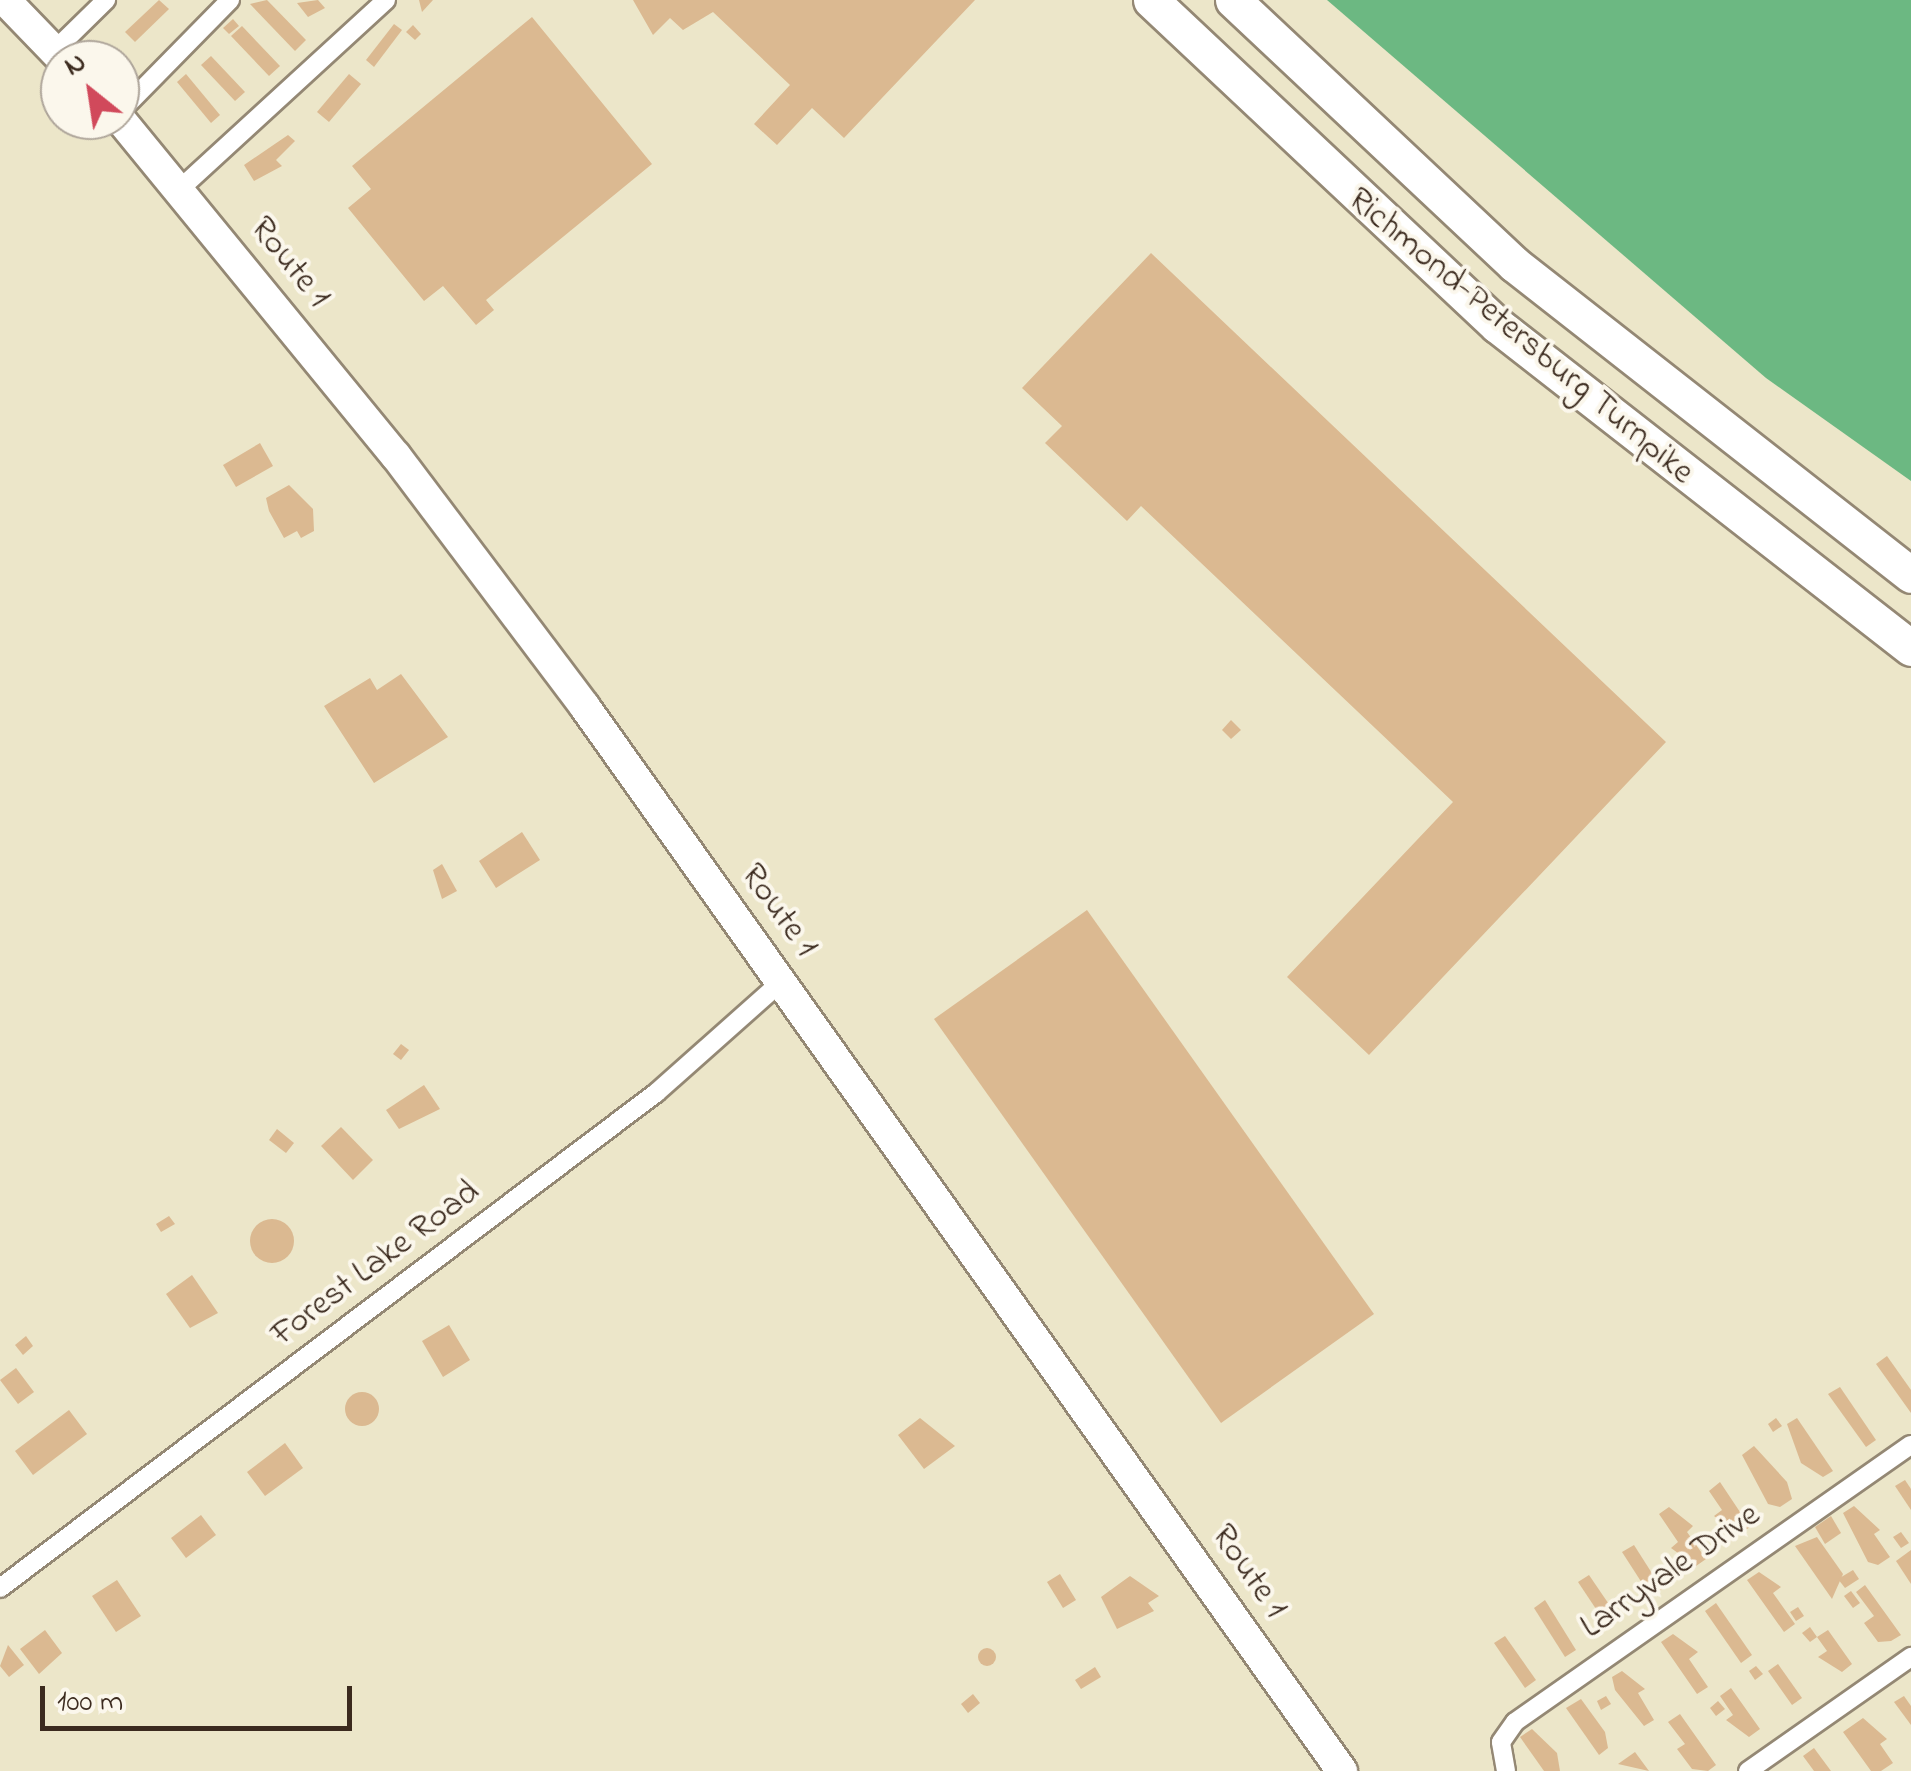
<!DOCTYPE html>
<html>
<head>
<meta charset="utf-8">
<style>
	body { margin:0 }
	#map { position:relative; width:1911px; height:1771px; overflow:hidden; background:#ece6c9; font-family:"Indie Flower",sans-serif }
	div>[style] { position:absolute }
	.forest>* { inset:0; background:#6cb882 }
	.building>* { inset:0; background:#dbb991 }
	.round { border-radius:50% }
	.roads { filter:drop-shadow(2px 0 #948874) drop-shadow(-2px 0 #948874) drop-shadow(0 2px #948874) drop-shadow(0 -2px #948874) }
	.street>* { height:18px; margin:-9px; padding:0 9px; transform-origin:9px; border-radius:9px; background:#fff }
	.primary>* { height:30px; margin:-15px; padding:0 15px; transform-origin:15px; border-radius:15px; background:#fff }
	.highway>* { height:35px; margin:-17.5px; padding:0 17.5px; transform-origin:17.5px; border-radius:17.5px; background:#fff }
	span { translate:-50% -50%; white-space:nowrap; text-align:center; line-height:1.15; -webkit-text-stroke:8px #fbf7ec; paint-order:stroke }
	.street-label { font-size:35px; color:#3b2a1e }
	.north { position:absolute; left:40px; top:40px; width:100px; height:100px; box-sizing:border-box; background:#fbf7ec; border:2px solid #aea59a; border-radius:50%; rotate:330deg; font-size:28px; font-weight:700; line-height:40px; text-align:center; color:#3b2a1e }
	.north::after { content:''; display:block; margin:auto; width:35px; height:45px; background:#d1495b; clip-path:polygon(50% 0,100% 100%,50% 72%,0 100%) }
	.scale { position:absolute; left:40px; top:1686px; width:312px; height:45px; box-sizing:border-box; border:5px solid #3b2a1e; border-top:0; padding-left:12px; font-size:30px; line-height:35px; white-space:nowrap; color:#3b2a1e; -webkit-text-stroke:8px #fbf7ec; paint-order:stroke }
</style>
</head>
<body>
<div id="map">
	<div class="forest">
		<i style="clip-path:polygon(1327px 0,1911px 0,1911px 481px,1766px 378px)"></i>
	</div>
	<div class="building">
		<i style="clip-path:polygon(159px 0,169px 9px,135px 42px,125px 32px)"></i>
		<i style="clip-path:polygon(267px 0,306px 40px,295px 51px,250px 4px)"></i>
		<i style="clip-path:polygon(318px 0,325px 8px,308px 17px,297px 3px)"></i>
		<i style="clip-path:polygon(419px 0,433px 0,422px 12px)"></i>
		<i style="clip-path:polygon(633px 0,975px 0,844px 138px,812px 108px,777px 145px,754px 124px,790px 85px,713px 12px,683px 30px,670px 18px,653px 35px)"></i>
		<i style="clip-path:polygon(532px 17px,652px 164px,486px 300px,494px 310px,476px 325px,443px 286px,424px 301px,348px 208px,371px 189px,352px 166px)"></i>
		<i style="clip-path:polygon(233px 19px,239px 26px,229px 34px,223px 28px)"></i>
		<i style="clip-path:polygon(394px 24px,402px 30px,374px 67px,366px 60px)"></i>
		<i style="clip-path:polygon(413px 25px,421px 34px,415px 40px,406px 32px)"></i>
		<i style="clip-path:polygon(242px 26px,280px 66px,269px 76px,231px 36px)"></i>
		<i style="clip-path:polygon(211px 56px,245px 92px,235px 101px,201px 65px)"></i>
		<i style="clip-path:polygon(186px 74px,220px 115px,211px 123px,177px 82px)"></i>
		<i style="clip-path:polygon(349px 74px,361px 84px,329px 122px,317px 112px)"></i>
		<i style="clip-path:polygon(288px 135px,295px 141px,276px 160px,282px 166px,254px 181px,244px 165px)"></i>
		<i style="clip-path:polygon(1151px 253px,1666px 742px,1369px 1055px,1287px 977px,1453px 802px,1141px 506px,1127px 521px,1045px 443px,1062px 426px,1022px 388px)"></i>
		<i style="clip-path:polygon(260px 443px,273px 466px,236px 487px,223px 465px)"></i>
		<i style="clip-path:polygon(289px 485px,313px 509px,314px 531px,301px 538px,297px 531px,284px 538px,269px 511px,266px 498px)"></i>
		<i style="clip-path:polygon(401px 674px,448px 737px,374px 783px,324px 706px,370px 678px,377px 690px)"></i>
		<i style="clip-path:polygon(1231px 720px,1241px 730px,1231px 739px,1222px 730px)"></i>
		<i style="clip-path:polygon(522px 832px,540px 860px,496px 888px,479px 861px)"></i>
		<i style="clip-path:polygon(442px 864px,457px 891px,442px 899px,433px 870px)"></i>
		<i style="clip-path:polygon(1087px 910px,1374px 1314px,1221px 1423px,934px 1019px)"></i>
		<i style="clip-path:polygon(401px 1044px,409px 1050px,401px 1060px,393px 1054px)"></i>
		<i style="clip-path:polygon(424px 1085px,440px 1109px,399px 1129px,386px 1110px)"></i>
		<i style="clip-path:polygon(341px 1127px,373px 1160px,353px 1180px,321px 1146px)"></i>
		<i style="clip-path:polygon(277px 1129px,294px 1143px,286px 1153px,269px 1140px)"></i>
		<i style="clip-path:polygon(169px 1216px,175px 1224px,161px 1232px,156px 1224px)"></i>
		<i class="round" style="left:250px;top:1219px;width:44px;height:44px"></i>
		<i style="clip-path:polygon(192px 1275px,218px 1313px,190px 1328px,166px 1294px)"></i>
		<i style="clip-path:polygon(449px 1325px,470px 1360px,443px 1377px,422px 1341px)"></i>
		<i style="clip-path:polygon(26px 1336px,33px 1346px,23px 1355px,15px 1345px)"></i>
		<i style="clip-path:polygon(1887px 1356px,1911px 1390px,1911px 1413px,1876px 1364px)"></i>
		<i style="clip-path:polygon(16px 1368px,34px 1392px,18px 1404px,0 1380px)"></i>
		<i style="clip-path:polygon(1840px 1387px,1876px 1440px,1866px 1447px,1828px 1394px)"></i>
		<i class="round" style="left:345px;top:1392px;width:34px;height:34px"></i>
		<i style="clip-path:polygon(69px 1410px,87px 1434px,33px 1475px,15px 1451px)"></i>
		<i style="clip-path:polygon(920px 1418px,955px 1446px,924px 1469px,898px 1435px)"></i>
		<i style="clip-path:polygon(1776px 1418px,1782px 1426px,1773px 1432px,1768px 1424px)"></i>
		<i style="clip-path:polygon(1797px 1418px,1833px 1471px,1823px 1477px,1801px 1463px,1787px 1424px)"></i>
		<i style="clip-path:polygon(285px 1443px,303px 1468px,265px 1496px,247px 1472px)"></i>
		<i style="clip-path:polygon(1754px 1446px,1787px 1482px,1792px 1499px,1780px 1507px,1768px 1504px,1742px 1455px)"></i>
		<i style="clip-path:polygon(1905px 1480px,1911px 1489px,1911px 1510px,1895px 1486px)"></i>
		<i style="clip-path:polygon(1720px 1482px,1750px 1527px,1739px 1535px,1714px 1516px,1722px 1510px,1709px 1491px)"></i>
		<i style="clip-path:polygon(1854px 1506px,1880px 1530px,1874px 1534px,1890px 1557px,1878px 1565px,1868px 1562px,1843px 1513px)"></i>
		<i style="clip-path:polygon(1669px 1507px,1693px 1526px,1687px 1532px,1706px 1559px,1696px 1566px,1671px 1548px,1678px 1542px,1659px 1514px)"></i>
		<i style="clip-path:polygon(201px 1515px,216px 1535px,186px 1558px,171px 1538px)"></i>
		<i style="clip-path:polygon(1831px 1516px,1841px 1533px,1825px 1544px,1815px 1527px)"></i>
		<i style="clip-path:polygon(1901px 1532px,1909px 1543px,1901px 1548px,1893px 1537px)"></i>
		<i style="clip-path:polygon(1817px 1537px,1843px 1574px,1832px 1599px,1795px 1546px)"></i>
		<i style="clip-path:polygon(1634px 1545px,1662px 1589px,1651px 1597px,1622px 1552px)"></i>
		<i style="clip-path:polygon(1911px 1550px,1911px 1584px,1896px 1561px)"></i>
		<i style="clip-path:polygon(1853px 1570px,1859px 1579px,1845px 1588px,1838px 1579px)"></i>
		<i style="clip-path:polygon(1759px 1572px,1781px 1587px,1773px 1593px,1795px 1624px,1784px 1632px,1747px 1580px)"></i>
		<i style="clip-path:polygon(1060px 1574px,1076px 1600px,1063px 1608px,1047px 1582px)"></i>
		<i style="clip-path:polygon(1589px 1575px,1619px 1619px,1608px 1627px,1578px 1582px)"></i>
		<i style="clip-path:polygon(1130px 1576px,1159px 1596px,1148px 1603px,1154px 1611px,1117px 1629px,1101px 1597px)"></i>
		<i style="clip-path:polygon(117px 1580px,141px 1616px,116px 1632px,92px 1596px)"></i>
		<i style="clip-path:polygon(1865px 1585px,1901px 1635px,1891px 1641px,1878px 1642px,1864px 1623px,1874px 1616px,1856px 1592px)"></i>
		<i style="clip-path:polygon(1851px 1591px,1860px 1603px,1853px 1608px,1844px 1596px)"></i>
		<i style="clip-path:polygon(1545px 1600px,1576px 1650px,1565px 1657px,1534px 1608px)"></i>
		<i style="clip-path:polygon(1716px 1603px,1752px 1655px,1741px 1663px,1705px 1611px)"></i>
		<i style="clip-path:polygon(1798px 1607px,1804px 1616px,1796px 1621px,1790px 1612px)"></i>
		<i style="clip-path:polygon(1810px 1627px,1817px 1637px,1810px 1642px,1802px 1633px)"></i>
		<i style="clip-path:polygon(45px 1630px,62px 1653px,39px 1674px,20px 1649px)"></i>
		<i style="clip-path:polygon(1828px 1630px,1852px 1664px,1842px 1672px,1818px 1657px,1827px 1651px,1817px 1637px)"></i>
		<i style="clip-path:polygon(1673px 1634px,1698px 1652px,1689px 1659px,1708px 1687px,1697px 1694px,1661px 1642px)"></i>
		<i style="clip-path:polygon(1505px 1636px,1536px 1680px,1525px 1688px,1494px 1643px)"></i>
		<i style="clip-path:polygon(8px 1645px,24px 1665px,9px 1677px,0 1666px)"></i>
		<i class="round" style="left:978px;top:1648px;width:18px;height:18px"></i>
		<i style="clip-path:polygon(1778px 1664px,1802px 1698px,1792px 1705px,1768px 1671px)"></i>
		<i style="clip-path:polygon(1756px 1666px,1763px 1674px,1755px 1680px,1749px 1671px)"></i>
		<i style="clip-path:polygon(1095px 1667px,1101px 1677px,1081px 1689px,1075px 1680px)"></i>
		<i style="clip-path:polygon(1622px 1671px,1645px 1689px,1638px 1693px,1654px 1720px,1644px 1726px,1615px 1690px,1612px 1677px)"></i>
		<i style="clip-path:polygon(1731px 1688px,1760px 1729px,1749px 1737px,1726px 1720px,1733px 1715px,1720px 1696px)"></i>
		<i style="clip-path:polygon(973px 1694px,980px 1703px,968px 1713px,961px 1704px)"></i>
		<i style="clip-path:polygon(1606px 1696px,1611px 1704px,1601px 1710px,1597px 1701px)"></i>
		<i style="clip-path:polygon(1904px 1696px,1911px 1706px,1911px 1725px,1894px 1702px)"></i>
		<i style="clip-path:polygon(1581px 1699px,1605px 1732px,1608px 1748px,1599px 1755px,1566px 1708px)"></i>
		<i style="clip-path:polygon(1718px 1701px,1725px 1709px,1716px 1716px,1710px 1708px)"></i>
		<i style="clip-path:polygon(1680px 1714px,1716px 1765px,1708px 1771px,1692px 1769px,1677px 1749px,1685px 1744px,1668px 1722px)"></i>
		<i style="clip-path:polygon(1863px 1718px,1887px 1739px,1880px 1744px,1893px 1763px,1881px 1771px,1871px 1771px,1843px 1732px)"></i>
		<i style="clip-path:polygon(1532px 1729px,1557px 1753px,1560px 1771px,1544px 1771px,1520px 1737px)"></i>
		<i style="clip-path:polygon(1814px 1748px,1831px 1771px,1814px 1771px,1803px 1756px)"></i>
		<i style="clip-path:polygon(1635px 1752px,1649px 1771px,1618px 1764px)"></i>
	</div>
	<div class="roads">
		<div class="street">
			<i style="left:54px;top:51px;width:73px;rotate:-44.4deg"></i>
			<i style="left:120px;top:112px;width:157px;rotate:-45.5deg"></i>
			<i style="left:181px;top:188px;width:278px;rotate:-42.5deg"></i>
			<i style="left:0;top:1588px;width:822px;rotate:-37.04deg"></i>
			<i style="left:656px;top:1093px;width:169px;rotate:-41.6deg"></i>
			<i style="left:1506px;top:1771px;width:29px;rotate:-100deg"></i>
			<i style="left:1501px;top:1742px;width:24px;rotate:-55deg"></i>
			<i style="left:1515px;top:1722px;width:483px;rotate:-35deg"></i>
			<i style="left:1748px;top:1771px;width:199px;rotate:-35deg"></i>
		</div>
		<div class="primary">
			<i style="left:5px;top:0;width:83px;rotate:46deg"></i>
			<i style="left:120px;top:119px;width:436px;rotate:50.7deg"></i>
			<i style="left:396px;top:456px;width:314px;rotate:53deg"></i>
			<i style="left:585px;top:707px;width:1306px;rotate:54.57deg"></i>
		</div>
		<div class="highway">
			<i style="left:1151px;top:0;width:475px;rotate:43.2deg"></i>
			<i style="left:1497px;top:325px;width:525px;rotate:37.96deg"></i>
			<i style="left:1233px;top:0;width:386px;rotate:43.2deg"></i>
			<i style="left:1514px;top:264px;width:504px;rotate:38.07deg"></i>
		</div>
	</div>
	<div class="street-label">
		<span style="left:289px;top:263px;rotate:51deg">Route 1</span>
		<span style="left:1520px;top:337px;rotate:40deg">Richmond-Petersburg Turnpike</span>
		<span style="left:778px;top:911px;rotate:54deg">Route 1</span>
		<span style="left:376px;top:1264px;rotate:-37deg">Forest Lake Road</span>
		<span style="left:1248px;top:1572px;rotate:55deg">Route 1</span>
		<span style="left:1671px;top:1572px;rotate:-35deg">Larryvale Drive</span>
	</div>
	<div class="north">N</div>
	<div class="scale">100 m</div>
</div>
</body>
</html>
